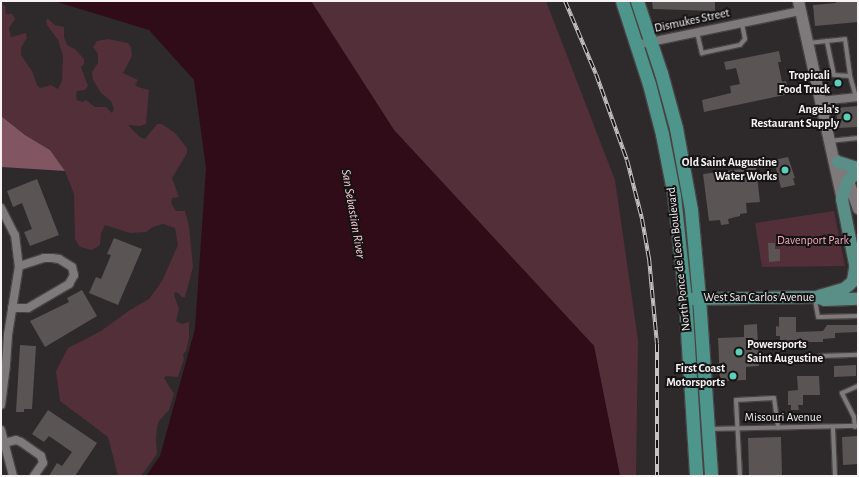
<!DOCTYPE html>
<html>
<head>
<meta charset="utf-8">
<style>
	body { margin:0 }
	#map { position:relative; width:859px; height:477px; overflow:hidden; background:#2e292a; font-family:"Alegreya Sans",sans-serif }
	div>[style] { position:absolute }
	.green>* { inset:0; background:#522f39 }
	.forest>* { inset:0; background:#815561 }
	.water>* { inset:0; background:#300c18 }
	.building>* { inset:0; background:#5a5455 }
	.roads { filter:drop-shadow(1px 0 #484444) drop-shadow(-1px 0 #484444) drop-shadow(0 1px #484444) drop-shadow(0 -1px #484444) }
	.service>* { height:4px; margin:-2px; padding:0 2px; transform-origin:2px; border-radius:2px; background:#7e797a }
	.minor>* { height:8px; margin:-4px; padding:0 4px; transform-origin:4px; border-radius:4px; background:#7e797a }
	.secondary>* { height:11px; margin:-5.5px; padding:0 5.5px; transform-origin:5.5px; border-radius:5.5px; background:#7e797a }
	.primary>* { height:12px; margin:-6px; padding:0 6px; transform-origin:6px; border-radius:6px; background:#5a8f87 }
	.trunk>* { height:13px; margin:-6.5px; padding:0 6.5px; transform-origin:6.5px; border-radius:6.5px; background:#4e968b }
	.rail>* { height:4px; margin-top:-2px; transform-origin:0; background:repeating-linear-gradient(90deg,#151313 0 8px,#c6c2c3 0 16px); box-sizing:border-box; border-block:1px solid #c6c2c3 }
	.dots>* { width:11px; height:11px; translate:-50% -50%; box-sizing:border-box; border:2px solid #151313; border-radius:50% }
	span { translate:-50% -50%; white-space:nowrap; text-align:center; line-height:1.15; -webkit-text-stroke:4px #151313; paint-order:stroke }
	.street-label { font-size:12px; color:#f7f3f4 }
	.poi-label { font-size:12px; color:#f7f3f4; font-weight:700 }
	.right { translate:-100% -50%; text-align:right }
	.left { translate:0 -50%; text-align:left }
	.park-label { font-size:12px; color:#f6abbf }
	.water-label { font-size:13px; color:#faccd7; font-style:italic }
	.frame { position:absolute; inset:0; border:2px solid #f7f3f4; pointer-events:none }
</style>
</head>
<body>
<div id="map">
	<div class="green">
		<i style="clip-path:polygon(311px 1px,546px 1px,615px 180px,638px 340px,636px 476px,620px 476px,594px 346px,394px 130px)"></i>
		<i style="clip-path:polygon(1px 3px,5px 6px,6px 14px,12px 14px,15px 19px,9px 28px,11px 37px,26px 33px,27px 37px,21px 48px,21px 55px,32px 71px,37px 85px,40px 88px,51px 85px,58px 89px,62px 81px,63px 56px,58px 40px,47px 25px,46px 20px,48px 19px,55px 25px,64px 27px,64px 37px,67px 45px,75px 49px,84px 59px,84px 64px,81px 67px,88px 86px,85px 90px,77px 91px,76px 95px,77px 100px,83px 102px,86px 100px,95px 107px,106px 107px,112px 113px,114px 109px,111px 101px,101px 93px,93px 80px,92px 72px,98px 63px,98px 54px,93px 47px,97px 41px,108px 39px,128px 43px,131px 47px,132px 56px,123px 73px,138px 80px,135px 85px,138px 87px,149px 90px,146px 124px,140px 126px,128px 125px,140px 137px,145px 139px,157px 124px,162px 124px,175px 133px,187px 148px,187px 153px,172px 178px,179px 197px,172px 198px,171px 203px,176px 211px,185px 211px,189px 226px,193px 267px,185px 297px,182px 297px,178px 293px,175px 292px,174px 295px,179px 309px,176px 321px,182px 324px,189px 322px,189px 338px,186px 351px,183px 354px,184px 359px,178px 377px,166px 376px,164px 378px,174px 394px,169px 410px,159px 421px,157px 427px,156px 440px,157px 454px,141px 476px,118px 476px,108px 437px,60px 401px,56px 371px,68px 348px,101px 331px,130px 310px,149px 299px,162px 281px,178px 245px,175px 228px,163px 224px,153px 227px,146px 232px,130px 233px,105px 225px,101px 233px,100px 245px,92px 250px,80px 247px,75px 239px,74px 194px,65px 171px,50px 150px,25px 135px,1px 116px)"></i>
		<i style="clip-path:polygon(834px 211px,845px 266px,762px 267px,755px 223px)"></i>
	</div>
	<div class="forest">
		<i style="clip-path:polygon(1px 116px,25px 135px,50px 150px,65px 171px,1px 167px)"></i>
	</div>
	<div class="water">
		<i style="clip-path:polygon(54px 1px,311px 1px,394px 130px,594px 346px,620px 476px,146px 476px,160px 456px,195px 329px,206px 168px,194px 80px,149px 30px)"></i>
	</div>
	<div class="building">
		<i style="clip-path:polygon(652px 1px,715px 1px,715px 11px,653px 9px)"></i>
		<i style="clip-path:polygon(836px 1px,858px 1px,858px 22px,815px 26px,813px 5px,836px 3px)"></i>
		<i style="clip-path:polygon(779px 51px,781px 62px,778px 62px,782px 82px,786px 81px,789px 94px,704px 112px,702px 100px,731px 93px,730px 86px,740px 84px,736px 68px,726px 70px,724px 62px)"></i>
		<i style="clip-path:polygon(858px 106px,858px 127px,838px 128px,836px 108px)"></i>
		<i style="clip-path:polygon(788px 157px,795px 178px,793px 178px,795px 185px,781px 188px,774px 160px)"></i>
		<i style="clip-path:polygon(756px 167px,760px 202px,746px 203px,747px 213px,740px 214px,740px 216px,728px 219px,729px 224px,721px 225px,720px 220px,709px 221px,703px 174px)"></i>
		<i style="clip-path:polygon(37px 179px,59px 235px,30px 246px,24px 232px,32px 229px,22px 203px,13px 207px,7px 191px)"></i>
		<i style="clip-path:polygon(114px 238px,142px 249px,118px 305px,89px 293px,96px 277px,101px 279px,111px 255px,107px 254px)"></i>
		<i style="clip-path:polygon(768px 243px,775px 243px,775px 249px,780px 249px,780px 261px,769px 262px)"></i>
		<i style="clip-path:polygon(82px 290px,97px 316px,45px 347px,30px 321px,69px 302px,67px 298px)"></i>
		<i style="clip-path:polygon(779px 317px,796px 317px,796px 332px,823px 331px,827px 325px,858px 325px,858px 332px,835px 333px,835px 338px,823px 339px,823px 342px,796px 342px,796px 345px,780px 346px,780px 336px,776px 336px,776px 326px,779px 327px)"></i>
		<i style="clip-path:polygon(757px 324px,759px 366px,746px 367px,746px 380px,720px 381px,718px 338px,744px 337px,744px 325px)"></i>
		<i style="clip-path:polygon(20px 345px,36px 346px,32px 409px,24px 409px,24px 412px,16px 412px)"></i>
		<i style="clip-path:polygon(856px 365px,856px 376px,834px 377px,834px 366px)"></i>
		<i style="clip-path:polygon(797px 376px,819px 376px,820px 395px,803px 395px,803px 405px,798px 405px,799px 410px,791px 410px,791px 405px,788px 405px,788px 391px,798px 390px)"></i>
		<i style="clip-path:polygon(48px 410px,97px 443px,75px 476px,49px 476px,57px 463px,62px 466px,72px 452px,49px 436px,44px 442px,32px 434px)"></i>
		<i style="clip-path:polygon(858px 436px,858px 464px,843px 465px,842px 437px)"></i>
		<i style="clip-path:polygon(781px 437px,782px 476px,749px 476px,748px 438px)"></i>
	</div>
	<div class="roads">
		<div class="service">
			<i style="left:697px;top:32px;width:22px;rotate:77deg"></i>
			<i style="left:702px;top:53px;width:39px;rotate:-12deg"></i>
			<i style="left:740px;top:45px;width:8px;rotate:-50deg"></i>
			<i style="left:745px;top:39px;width:16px;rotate:-101deg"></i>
			<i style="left:808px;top:43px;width:37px;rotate:-6deg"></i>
			<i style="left:845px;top:39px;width:37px;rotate:82deg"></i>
			<i style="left:850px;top:76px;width:16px;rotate:-176deg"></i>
			<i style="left:834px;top:75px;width:35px;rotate:-102deg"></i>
			<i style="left:850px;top:76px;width:22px;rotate:74deg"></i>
			<i style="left:829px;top:141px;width:29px;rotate:-6deg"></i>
			<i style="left:815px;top:300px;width:17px;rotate:80deg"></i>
			<i style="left:818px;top:317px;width:40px;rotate:-1.4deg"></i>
			<i style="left:820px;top:356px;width:38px;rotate:-2deg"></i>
			<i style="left:855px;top:427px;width:10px;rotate:-96deg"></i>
			<i style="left:854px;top:417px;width:27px;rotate:-117deg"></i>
			<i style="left:842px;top:393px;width:17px;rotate:-24deg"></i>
			<i style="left:833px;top:428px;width:48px;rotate:87.6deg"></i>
			<i style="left:710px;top:429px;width:148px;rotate:-1.2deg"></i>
			<i style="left:740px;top:476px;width:76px;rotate:-93deg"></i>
			<i style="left:736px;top:400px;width:38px;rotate:-3deg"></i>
			<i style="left:774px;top:398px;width:30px;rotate:82deg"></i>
		</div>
		<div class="minor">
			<i style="left:636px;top:45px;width:167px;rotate:-11.7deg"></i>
			<i style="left:820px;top:101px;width:38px;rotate:-6deg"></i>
			<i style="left:1px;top:208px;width:30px;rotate:63deg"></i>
			<i style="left:15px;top:235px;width:31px;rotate:83deg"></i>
			<i style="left:19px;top:266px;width:70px;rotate:99.1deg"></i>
			<i style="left:8px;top:335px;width:30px;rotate:94deg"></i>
			<i style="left:6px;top:365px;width:40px;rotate:97.1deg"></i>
			<i style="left:12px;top:308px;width:16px"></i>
			<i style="left:28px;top:308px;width:48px;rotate:-30.3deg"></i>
			<i style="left:69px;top:284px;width:10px;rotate:-61deg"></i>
			<i style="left:74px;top:275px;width:8px;rotate:-104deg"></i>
			<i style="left:72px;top:267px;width:15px;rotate:-148deg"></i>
			<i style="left:59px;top:259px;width:7px;rotate:-172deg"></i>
			<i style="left:52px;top:258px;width:8px;rotate:180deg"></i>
			<i style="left:44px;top:258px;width:26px;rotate:162deg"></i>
			<i style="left:1px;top:430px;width:48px;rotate:75.4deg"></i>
			<i style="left:4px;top:443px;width:12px;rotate:-14deg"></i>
			<i style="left:16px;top:440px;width:5px;rotate:22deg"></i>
			<i style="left:21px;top:442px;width:24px;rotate:35deg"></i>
			<i style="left:41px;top:456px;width:7px;rotate:74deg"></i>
			<i style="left:43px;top:463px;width:16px;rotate:125deg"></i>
		</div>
		<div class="secondary">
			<i style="left:798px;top:1px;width:203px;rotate:77.5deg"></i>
			<i style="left:835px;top:159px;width:26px;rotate:59deg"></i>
			<i style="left:848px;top:181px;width:29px;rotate:70deg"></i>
		</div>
		<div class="primary">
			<i style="left:838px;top:162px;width:21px;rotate:17deg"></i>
			<i style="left:858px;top:173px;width:6px;rotate:149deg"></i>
			<i style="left:853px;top:176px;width:8px;rotate:135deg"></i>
			<i style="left:847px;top:182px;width:18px;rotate:106deg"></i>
			<i style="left:842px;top:199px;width:82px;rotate:78.7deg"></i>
			<i style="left:819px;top:296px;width:26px;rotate:-16deg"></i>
			<i style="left:844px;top:289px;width:6px;rotate:-39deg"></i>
			<i style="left:849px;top:285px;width:6px;rotate:-45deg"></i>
			<i style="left:853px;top:281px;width:13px;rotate:-81deg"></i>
			<i style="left:690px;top:299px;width:126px;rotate:-0.9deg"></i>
			<i style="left:816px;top:297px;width:9px;rotate:18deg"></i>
			<i style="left:825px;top:300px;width:33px;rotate:-2deg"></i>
		</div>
		<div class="trunk">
			<i style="left:622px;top:1px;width:87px;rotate:72deg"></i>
			<i style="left:649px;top:84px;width:52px;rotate:75.4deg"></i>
			<i style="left:662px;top:134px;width:63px;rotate:79deg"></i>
			<i style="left:674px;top:196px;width:104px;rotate:83.9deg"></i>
			<i style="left:685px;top:299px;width:177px;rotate:86.4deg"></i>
			<i style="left:637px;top:1px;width:76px;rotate:71.6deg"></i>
			<i style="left:661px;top:73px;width:57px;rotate:74.7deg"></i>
			<i style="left:676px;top:128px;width:83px;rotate:79.6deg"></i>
			<i style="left:691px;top:210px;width:88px;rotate:84.8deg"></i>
			<i style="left:699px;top:298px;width:178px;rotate:86.1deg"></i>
		</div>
	</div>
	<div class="rail">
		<i style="left:565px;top:1px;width:79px;rotate:67deg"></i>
		<i style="left:596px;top:74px;width:91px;rotate:70.2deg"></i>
		<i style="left:627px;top:160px;width:61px;rotate:75.7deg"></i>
		<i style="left:642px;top:219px;width:40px;rotate:80deg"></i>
		<i style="left:649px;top:258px;width:86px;rotate:84.7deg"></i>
		<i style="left:657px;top:344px;width:132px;rotate:90deg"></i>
	</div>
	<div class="dots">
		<i style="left:838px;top:83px;background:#5cceba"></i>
		<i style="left:847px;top:117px;background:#5cceba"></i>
		<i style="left:785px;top:170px;background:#5cceba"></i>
		<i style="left:739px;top:352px;background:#5cceba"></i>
		<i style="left:733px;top:376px;background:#5cceba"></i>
	</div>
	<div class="street-label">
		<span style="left:692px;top:21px;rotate:-12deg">Dismukes Street</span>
		<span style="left:679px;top:259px;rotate:-96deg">North Ponce de Leon Boulevard</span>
		<span style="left:759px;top:298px">West San Carlos Avenue</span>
		<span style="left:783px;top:418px">Missouri Avenue</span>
	</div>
	<div class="poi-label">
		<span class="right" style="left:830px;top:83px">Tropicali<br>Food Truck</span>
		<span class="right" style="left:839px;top:117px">Angela's<br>Restaurant Supply</span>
		<span class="right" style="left:777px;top:170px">Old Saint Augustine<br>Water Works</span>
		<span class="left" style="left:747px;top:352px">Powersports<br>Saint Augustine</span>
		<span class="right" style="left:725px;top:376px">First Coast<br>Motorsports</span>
	</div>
	<div class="park-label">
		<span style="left:813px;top:241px">Davenport Park</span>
	</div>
	<div class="water-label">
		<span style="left:352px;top:214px;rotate:80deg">San Sebastian River</span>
	</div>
	<div class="frame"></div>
</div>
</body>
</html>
